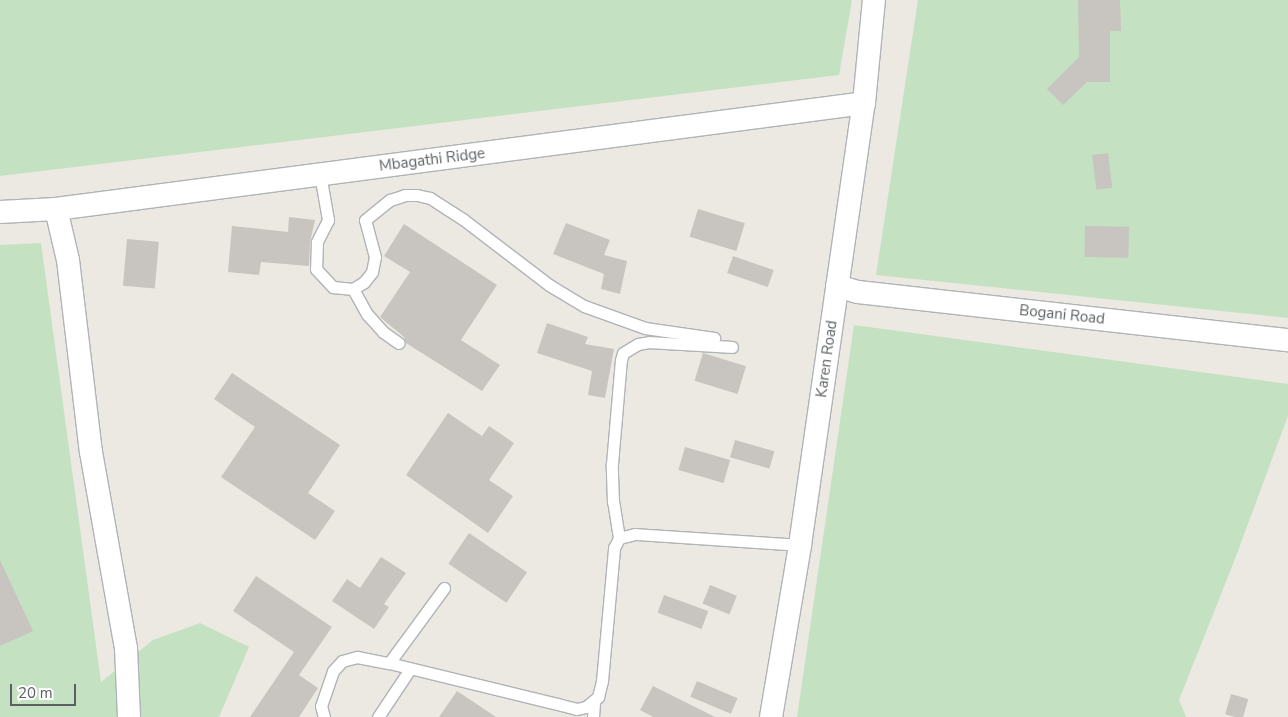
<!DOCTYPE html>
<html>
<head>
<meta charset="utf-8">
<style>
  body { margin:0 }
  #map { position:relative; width:1288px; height:717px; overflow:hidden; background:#ece9e3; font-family:"Nunito Sans",sans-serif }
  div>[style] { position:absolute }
  .green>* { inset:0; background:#c4e2c1 }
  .building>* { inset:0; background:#c8c4bf; transform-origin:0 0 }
  .roads { filter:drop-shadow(1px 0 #b0b3b7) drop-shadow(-1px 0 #b0b3b7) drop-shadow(0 1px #b0b3b7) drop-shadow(0 -1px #b0b3b7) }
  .lane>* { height:11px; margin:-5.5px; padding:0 5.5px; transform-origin:5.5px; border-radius:5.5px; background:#fff }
  .street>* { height:22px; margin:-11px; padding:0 11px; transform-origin:11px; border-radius:11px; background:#fff }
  span { translate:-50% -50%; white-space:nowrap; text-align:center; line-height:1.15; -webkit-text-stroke:5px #fff; paint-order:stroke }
  .street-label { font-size:15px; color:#5b5f62 }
  .scale { position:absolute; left:10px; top:684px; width:66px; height:22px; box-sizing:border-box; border:2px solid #5b5f62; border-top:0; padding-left:6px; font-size:15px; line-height:18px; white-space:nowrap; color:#5b5f62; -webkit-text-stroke:4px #fff; paint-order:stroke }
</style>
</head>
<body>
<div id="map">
  <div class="green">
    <div style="clip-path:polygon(0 0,852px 0,839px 75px,0 176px)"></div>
    <div style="clip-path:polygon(918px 0,1288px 0,1288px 318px,876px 275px)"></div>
    <div style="clip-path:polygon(41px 243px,101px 682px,153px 640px,200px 623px,249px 647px,219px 717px,0 717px,0 245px)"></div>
    <div style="clip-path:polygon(854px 325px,1288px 384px,1288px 416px,1235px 559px,1179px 700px,1186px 717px,797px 717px)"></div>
  </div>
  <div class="building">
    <div style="clip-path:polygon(1078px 0,1120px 0,1121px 31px,1110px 31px,1110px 82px,1087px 82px,1063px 105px,1047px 89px,1079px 57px)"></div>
    <div style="left:1108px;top:153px;width:35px;height:16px;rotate:83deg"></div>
    <div style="left:698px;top:209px;width:49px;height:29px;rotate:17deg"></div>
    <div style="clip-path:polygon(289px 217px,315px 220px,310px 242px,309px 266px,261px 262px,259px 275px,228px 272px,232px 226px,288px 232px)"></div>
    <div style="clip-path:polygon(566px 223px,610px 240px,604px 255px,627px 261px,620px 294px,601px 289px,604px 274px,553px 254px)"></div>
    <div style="clip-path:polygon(404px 224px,497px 285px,461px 340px,500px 365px,482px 391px,406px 343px,404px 337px,380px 317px,410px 272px,384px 256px)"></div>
    <div style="left:1085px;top:226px;width:44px;height:31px;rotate:1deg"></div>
    <div style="left:127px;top:239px;width:32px;height:47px;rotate:5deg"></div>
    <div style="left:733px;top:256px;width:43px;height:18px;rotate:19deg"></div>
    <div style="clip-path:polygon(547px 323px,588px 337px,585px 344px,614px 349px,605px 398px,588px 395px,592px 371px,537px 353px)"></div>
    <div style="left:703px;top:353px;width:45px;height:29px;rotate:17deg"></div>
    <div style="clip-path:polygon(232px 373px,340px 445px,308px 493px,335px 511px,315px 540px,221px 477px,255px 427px,214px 399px)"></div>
    <div style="clip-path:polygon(448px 413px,482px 436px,489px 426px,514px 443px,489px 480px,513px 496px,488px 533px,406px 475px)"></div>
    <div style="left:735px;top:440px;width:41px;height:18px;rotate:16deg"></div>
    <div style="left:685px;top:447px;width:47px;height:24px;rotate:16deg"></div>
    <div style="left:469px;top:533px;width:70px;height:37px;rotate:34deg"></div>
    <div style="clip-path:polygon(381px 557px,406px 573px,384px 604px,389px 607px,374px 629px,332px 601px,347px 579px,360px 588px)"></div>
    <div style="clip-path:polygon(0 560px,33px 631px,0 646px)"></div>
    <div style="clip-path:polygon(256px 576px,332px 627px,299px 675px,318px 688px,299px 717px,250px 717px,294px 652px,233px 611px)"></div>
    <div style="left:710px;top:585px;width:29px;height:20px;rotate:22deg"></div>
    <div style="left:664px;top:595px;width:47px;height:19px;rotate:20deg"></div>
    <div style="left:697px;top:681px;width:44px;height:17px;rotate:23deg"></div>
    <div style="clip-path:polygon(653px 686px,715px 717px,653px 717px,640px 710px)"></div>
    <div style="clip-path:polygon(457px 691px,496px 717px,439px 717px)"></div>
    <div style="left:1231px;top:694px;width:18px;height:21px;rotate:16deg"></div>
  </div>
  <div class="roads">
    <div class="lane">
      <div style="left:320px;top:174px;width:47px;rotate:80.1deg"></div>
      <div style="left:328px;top:220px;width:25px;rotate:117deg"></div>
      <div style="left:317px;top:242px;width:27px;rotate:92deg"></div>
      <div style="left:316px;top:269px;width:25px;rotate:47deg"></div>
      <div style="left:333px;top:287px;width:20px;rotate:6deg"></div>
      <div style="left:353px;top:289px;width:13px;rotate:-32deg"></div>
      <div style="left:364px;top:282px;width:13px;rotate:-51deg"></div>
      <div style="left:372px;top:272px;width:15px;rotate:-79deg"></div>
      <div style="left:375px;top:257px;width:38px;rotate:-105deg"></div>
      <div style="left:365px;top:220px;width:32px;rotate:-39deg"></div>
      <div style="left:390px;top:200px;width:16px;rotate:-18deg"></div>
      <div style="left:405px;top:195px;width:12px"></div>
      <div style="left:417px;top:195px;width:13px;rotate:13deg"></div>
      <div style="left:430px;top:198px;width:40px;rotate:32.9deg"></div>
      <div style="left:464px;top:220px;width:107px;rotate:37.4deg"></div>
      <div style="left:549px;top:285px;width:41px;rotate:31deg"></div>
      <div style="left:584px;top:306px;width:65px;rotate:19.8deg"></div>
      <div style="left:645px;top:328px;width:70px;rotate:8.2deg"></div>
      <div style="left:353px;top:289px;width:29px;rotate:61deg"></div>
      <div style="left:367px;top:314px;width:24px;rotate:48deg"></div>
      <div style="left:383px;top:332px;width:19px;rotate:35deg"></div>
      <div style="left:619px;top:538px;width:36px;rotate:-99deg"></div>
      <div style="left:613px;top:502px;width:38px;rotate:-92deg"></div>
      <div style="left:612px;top:464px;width:104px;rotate:-85.1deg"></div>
      <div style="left:621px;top:360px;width:7px;rotate:-74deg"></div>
      <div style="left:623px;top:353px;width:17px;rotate:-31deg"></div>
      <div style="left:638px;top:344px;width:11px;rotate:-10deg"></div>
      <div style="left:649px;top:342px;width:83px;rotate:3.4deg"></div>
      <div style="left:389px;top:663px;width:177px;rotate:13.7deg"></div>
      <div style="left:561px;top:705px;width:16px;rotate:14deg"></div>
      <div style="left:577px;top:709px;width:9px;rotate:-13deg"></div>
      <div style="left:586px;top:707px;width:16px;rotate:-40deg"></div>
      <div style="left:598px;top:697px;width:16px;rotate:-76deg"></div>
      <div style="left:602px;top:681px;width:134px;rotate:-84.8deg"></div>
      <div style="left:614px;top:548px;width:11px;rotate:-63deg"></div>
      <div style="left:619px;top:538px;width:16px;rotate:-14deg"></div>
      <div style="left:635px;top:534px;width:165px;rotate:3.8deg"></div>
      <div style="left:324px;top:717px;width:11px;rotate:-105deg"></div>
      <div style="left:321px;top:706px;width:37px;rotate:-71deg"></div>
      <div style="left:333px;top:671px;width:13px;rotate:-48deg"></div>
      <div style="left:342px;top:661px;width:16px;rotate:-15deg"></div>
      <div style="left:357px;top:657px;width:33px;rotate:11deg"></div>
      <div style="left:389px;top:663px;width:93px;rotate:-53.7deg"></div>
      <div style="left:378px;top:717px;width:58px;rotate:-56.3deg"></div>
      <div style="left:593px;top:717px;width:15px;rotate:-86deg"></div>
    </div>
    <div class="street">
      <div style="left:56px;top:209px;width:52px;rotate:76.8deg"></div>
      <div style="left:68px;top:260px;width:193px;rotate:83.2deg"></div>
      <div style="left:91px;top:452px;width:199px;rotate:79.9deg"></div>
      <div style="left:126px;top:648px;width:69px;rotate:87.5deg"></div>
      <div style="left:0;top:212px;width:56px;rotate:-3.1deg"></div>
      <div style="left:56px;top:209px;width:815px;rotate:-7.47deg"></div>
      <div style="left:837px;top:286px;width:22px;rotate:16deg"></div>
      <div style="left:858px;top:292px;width:433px;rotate:6.4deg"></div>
      <div style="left:771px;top:717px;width:174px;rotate:-80.4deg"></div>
      <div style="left:800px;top:545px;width:447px;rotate:-81.8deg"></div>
      <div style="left:864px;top:103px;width:103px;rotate:-84.5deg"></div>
    </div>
  </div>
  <div class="street-label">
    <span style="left:432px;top:160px;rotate:-7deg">Mbagathi Ridge</span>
    <span style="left:1062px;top:315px;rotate:6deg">Bogani Road</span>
    <span style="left:827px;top:359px;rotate:-82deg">Karen Road</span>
  </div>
  <div class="scale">20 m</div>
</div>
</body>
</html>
